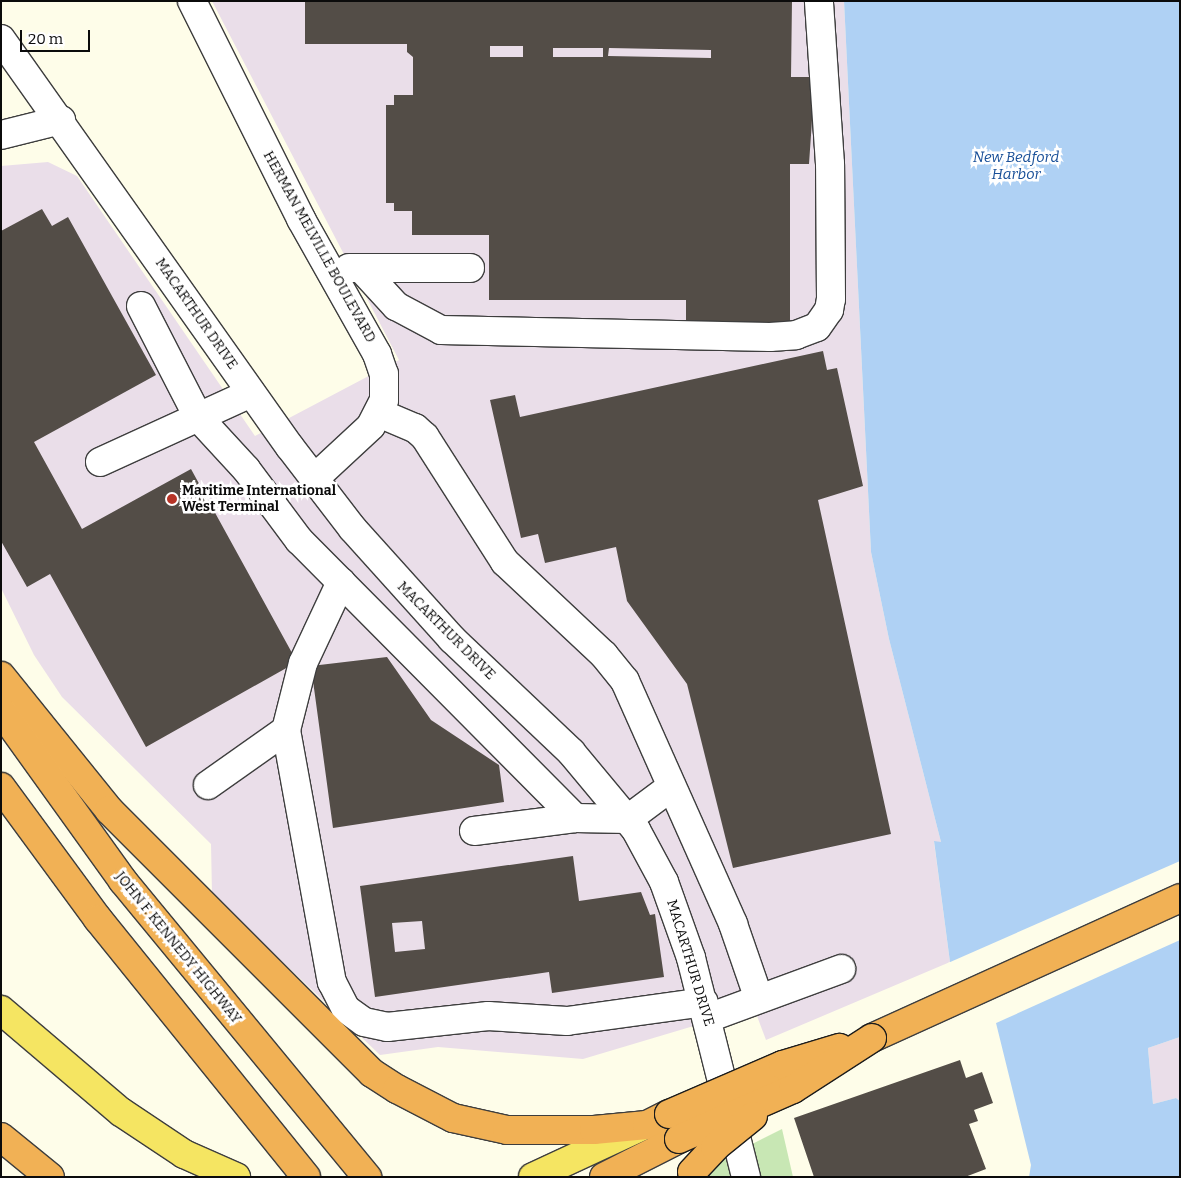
<!DOCTYPE html>
<html>
<head>
<meta charset="utf-8">
<style>
  body { margin:0 }
  #map { position:relative; width:1181px; height:1178px; overflow:hidden; background:#fefde9; font-family:Bitter,serif }
  div>[style] { position:absolute }
  .industrial>* { inset:0; background:#eadee9 }
  .green>* { inset:0; background:#c8e7b4 }
  .water>* { inset:0; background:#afd1f4 }
  .pier>* { inset:0; background:#fefde9 }
  .building>* { inset:0; background:#534d47 }
  .roads { filter:drop-shadow(1px 0 #3e3e3e) drop-shadow(-1px 0 #3e3e3e) drop-shadow(0 1px #3e3e3e) drop-shadow(0 -1px #3e3e3e) }
  .minor>* { height:28px; margin:-14px; padding:0 14px; transform-origin:14px; border-radius:14px; background:#fff }
  .major>* { height:28px; margin:-14px; padding:0 14px; transform-origin:14px; border-radius:14px; background:#f5e562 }
  .highway>* { height:28px; margin:-14px; padding:0 14px; transform-origin:14px; border-radius:14px; background:#f1b155 }
  .bridges { filter:drop-shadow(1px 0 #1c1c1c) drop-shadow(-1px 0 #1c1c1c) drop-shadow(0 1px #1c1c1c) drop-shadow(0 -1px #1c1c1c) }
  .highway-bridge>* { height:28px; margin:-14px; padding:0 14px; transform-origin:14px; border-radius:14px; background:#f1b155 }
  .dots>* { width:14px; height:14px; translate:-50% -50%; box-sizing:border-box; border:2px solid #fff; border-radius:50% }
  span { translate:-50% -50%; white-space:nowrap; text-align:center; line-height:1.15; -webkit-text-stroke:5px #fff; paint-order:stroke }
  .street-label { font-size:14px; color:#0b0b0b }
  .poi-label { font-size:14px; color:#0b0b0b; font-weight:700 }
  .left { translate:0 -50%; text-align:left }
  .water-label { font-size:15px; color:#184f98; font-style:italic }
  .frame { position:absolute; inset:0; border:2px solid #0b0b0b; pointer-events:none }
  .scale { position:absolute; left:20px; top:30px; width:70px; height:22px; box-sizing:border-box; border:2px solid #0b0b0b; border-top:0; padding-left:6px; font-size:15px; line-height:18px; white-space:nowrap; color:#0b0b0b; -webkit-text-stroke:4px #fff; paint-order:stroke }
</style>
</head>
<body>
<div id="map">
  <div class="industrial">
    <div style="clip-path:polygon(212px 1px,844px 1px,871px 552px,889px 639px,941px 842px,934px 842px,950px 962px,766px 1040px,754px 1008px,583px 1059px,438px 1047px,380px 1055px,212px 894px,211px 844px,62px 697px,34px 655px,1px 588px,1px 166px,48px 162px,77px 176px,255px 436px,399px 360px)"></div>
    <div style="clip-path:polygon(1180px 1037px,1180px 1101px,1176px 1098px,1153px 1104px,1148px 1048px)"></div>
  </div>
  <div class="green">
    <div style="clip-path:polygon(782px 1129px,793px 1177px,687px 1177px)"></div>
  </div>
  <div class="water">
    <div style="clip-path:polygon(844px 1px,1180px 1px,1180px 1037px,1148px 1048px,1153px 1104px,1176px 1098px,1180px 1101px,1180px 1177px,1029px 1177px,1031px 1165px,996px 1023px,950px 962px,934px 841px,941px 842px,889px 639px,871px 552px)"></div>
  </div>
  <div class="pier">
    <div style="clip-path:polygon(1180px 861px,1180px 940px,994px 1024px,948px 963px)"></div>
  </div>
  <div class="building">
    <div style="clip-path:polygon(evenodd,305px 1px,792px 1px,791px 77px,815px 77px,809px 164px,790px 164px,790px 329px,686px 328px,686px 300px,489px 300px,489px 235px,412px 235px,412px 211px,394px 211px,394px 203px,386px 203px,386px 105px,394px 105px,394px 95px,413px 95px,413px 57px,407px 52px,407px 44px,305px 44px,305px 1px,490px 46px,523px 46px,523px 57px,490px 57px,490px 46px,305px 1px,553px 48px,603px 48px,603px 57px,553px 57px,553px 48px,305px 1px,609px 48px,711px 50px,711px 58px,608px 56px,609px 48px)"></div>
    <div style="clip-path:polygon(42px 209px,52px 226px,68px 217px,156px 375px,34px 442px,82px 529px,191px 469px,297px 662px,146px 747px,50px 574px,27px 587px,1px 541px,1px 231px)"></div>
    <div style="clip-path:polygon(823px 351px,827px 370px,837px 368px,863px 486px,818px 500px,891px 834px,733px 868px,687px 684px,627px 601px,616px 547px,545px 563px,538px 534px,521px 538px,490px 400px,515px 395px,520px 417px)"></div>
    <div style="clip-path:polygon(387px 657px,431px 720px,499px 765px,504px 802px,333px 828px,311px 666px)"></div>
    <div style="clip-path:polygon(evenodd,573px 856px,579px 901px,641px 892px,650px 915px,655px 914px,664px 977px,552px 993px,549px 972px,375px 997px,360px 886px,573px 856px,422px 921px,425px 949px,395px 952px,392px 923px,422px 921px)"></div>
    <div style="clip-path:polygon(960px 1060px,966px 1078px,982px 1072px,993px 1103px,974px 1110px,978px 1121px,969px 1124px,986px 1169px,965px 1177px,814px 1177px,794px 1118px)"></div>
  </div>
  <div class="roads">
    <div class="minor">
      <div style="left:192px;top:1px;width:244px;rotate:63.4deg"></div>
      <div style="left:301px;top:219px;width:155px;rotate:60.6deg"></div>
      <div style="left:377px;top:354px;width:21px;rotate:71deg"></div>
      <div style="left:384px;top:374px;width:26px;rotate:90deg"></div>
      <div style="left:384px;top:400px;width:29px;rotate:117deg"></div>
      <div style="left:371px;top:426px;width:78px;rotate:137.1deg"></div>
      <div style="left:1px;top:39px;width:500px;rotate:54.7deg"></div>
      <div style="left:290px;top:447px;width:103px;rotate:52.5deg"></div>
      <div style="left:353px;top:529px;width:148px;rotate:48deg"></div>
      <div style="left:452px;top:639px;width:164px;rotate:43.5deg"></div>
      <div style="left:571px;top:752px;width:102px;rotate:50.2deg"></div>
      <div style="left:636px;top:830px;width:59px;rotate:61.7deg"></div>
      <div style="left:664px;top:882px;width:81px;rotate:70.4deg"></div>
      <div style="left:691px;top:958px;width:226px;rotate:75.9deg"></div>
      <div style="left:1px;top:135px;width:62px;rotate:-14deg"></div>
      <div style="left:349px;top:268px;width:121px"></div>
      <div style="left:361px;top:268px;width:52px;rotate:47.4deg"></div>
      <div style="left:396px;top:306px;width:51px;rotate:28.1deg"></div>
      <div style="left:441px;top:330px;width:329px;rotate:1.2deg"></div>
      <div style="left:770px;top:337px;width:26px;rotate:-4deg"></div>
      <div style="left:796px;top:335px;width:22px;rotate:-21deg"></div>
      <div style="left:817px;top:327px;width:21px;rotate:-55deg"></div>
      <div style="left:829px;top:310px;width:11px;rotate:-80deg"></div>
      <div style="left:831px;top:299px;width:135px;rotate:-90.4deg"></div>
      <div style="left:830px;top:164px;width:163px;rotate:-93.9deg"></div>
      <div style="left:141px;top:306px;width:125px;rotate:62.8deg"></div>
      <div style="left:198px;top:417px;width:71px;rotate:47.3deg"></div>
      <div style="left:246px;top:469px;width:89px;rotate:53.3deg"></div>
      <div style="left:299px;top:540px;width:392px;rotate:45.2deg"></div>
      <div style="left:575px;top:818px;width:53px;rotate:1.1deg"></div>
      <div style="left:628px;top:819px;width:54px;rotate:-36.7deg"></div>
      <div style="left:379px;top:413px;width:39px;rotate:23deg"></div>
      <div style="left:415px;top:428px;width:13px;rotate:42deg"></div>
      <div style="left:425px;top:437px;width:148px;rotate:57.4deg"></div>
      <div style="left:505px;top:562px;width:136px;rotate:43.2deg"></div>
      <div style="left:604px;top:655px;width:33px;rotate:51deg"></div>
      <div style="left:625px;top:681px;width:266px;rotate:66deg"></div>
      <div style="left:733px;top:924px;width:79px;rotate:70.9deg"></div>
      <div style="left:100px;top:462px;width:166px;rotate:-24.6deg"></div>
      <div style="left:341px;top:582px;width:89px;rotate:115.1deg"></div>
      <div style="left:303px;top:663px;width:69px;rotate:104.2deg"></div>
      <div style="left:286px;top:730px;width:256px;rotate:79.7deg"></div>
      <div style="left:332px;top:982px;width:30px;rotate:63deg"></div>
      <div style="left:346px;top:1009px;width:22px;rotate:36deg"></div>
      <div style="left:364px;top:1022px;width:24px;rotate:12deg"></div>
      <div style="left:387px;top:1027px;width:102px;rotate:-6.2deg"></div>
      <div style="left:488px;top:1016px;width:79px;rotate:3.6deg"></div>
      <div style="left:567px;top:1021px;width:138px;rotate:-7.9deg"></div>
      <div style="left:208px;top:785px;width:95px;rotate:-35.2deg"></div>
      <div style="left:474px;top:831px;width:102px;rotate:-7.3deg"></div>
      <div style="left:708px;top:1018px;width:142px;rotate:-20.2deg"></div>
    </div>
    <div class="major">
      <div style="left:1px;top:1010px;width:157px;rotate:40.4deg"></div>
      <div style="left:121px;top:1112px;width:76px;rotate:33.7deg"></div>
      <div style="left:184px;top:1154px;width:57px;rotate:23.9deg"></div>
      <div style="left:533px;top:1177px;width:121px;rotate:-24.9deg"></div>
    </div>
    <div class="highway">
      <div style="left:1px;top:676px;width:172px;rotate:51.1deg"></div>
      <div style="left:109px;top:810px;width:372px;rotate:45deg"></div>
      <div style="left:372px;top:1073px;width:30px;rotate:33deg"></div>
      <div style="left:397px;top:1089px;width:63px;rotate:27.4deg"></div>
      <div style="left:453px;top:1118px;width:55px;rotate:12.5deg"></div>
      <div style="left:507px;top:1130px;width:87px"></div>
      <div style="left:594px;top:1130px;width:53px;rotate:-5.4deg"></div>
      <div style="left:647px;top:1125px;width:25px;rotate:-27deg"></div>
      <div style="left:1px;top:711px;width:209px;rotate:54.3deg"></div>
      <div style="left:123px;top:881px;width:384px;rotate:50.5deg"></div>
      <div style="left:1px;top:787px;width:164px;rotate:53.7deg"></div>
      <div style="left:98px;top:919px;width:331px;rotate:51.1deg"></div>
      <div style="left:872px;top:1038px;width:338px;rotate:-24.4deg"></div>
      <div style="left:1px;top:1137px;width:63px;rotate:39.2deg"></div>
      <div style="left:604px;top:1177px;width:84px;rotate:-26.9deg"></div>
    </div>
  </div>
  <div class="bridges">
    <div class="highway-bridge">
      <div style="left:669px;top:1114px;width:124px;rotate:-23.3deg"></div>
      <div style="left:783px;top:1065px;width:59px;rotate:-16.9deg"></div>
      <div style="left:679px;top:1139px;width:124px;rotate:-23.7deg"></div>
      <div style="left:793px;top:1089px;width:94px;rotate:-32.8deg"></div>
      <div style="left:692px;top:1172px;width:34px;rotate:-47deg"></div>
      <div style="left:715px;top:1147px;width:49px;rotate:-39.2deg"></div>
    </div>
  </div>
  <div class="dots">
    <div style="left:172px;top:499px;background:#b63427"></div>
  </div>
  <div class="street-label">
    <span style="left:319px;top:247px;rotate:61deg">HERMAN MELVILLE BOULEVARD</span>
    <span style="left:196px;top:314px;rotate:55deg">MACARTHUR DRIVE</span>
    <span style="left:446px;top:631px;rotate:45deg">MACARTHUR DRIVE</span>
    <span style="left:178px;top:948px;rotate:51deg">JOHN F. KENNEDY HIGHWAY</span>
    <span style="left:690px;top:963px;rotate:73deg">MACARTHUR DRIVE</span>
  </div>
  <div class="poi-label">
    <span class="left" style="left:182px;top:499px">Maritime International<br>West Terminal</span>
  </div>
  <div class="water-label">
    <span style="left:1016px;top:166px">New Bedford<br>Harbor</span>
  </div>
  <div class="frame"></div>
  <div class="scale">20 m</div>
</div>
</body>
</html>
